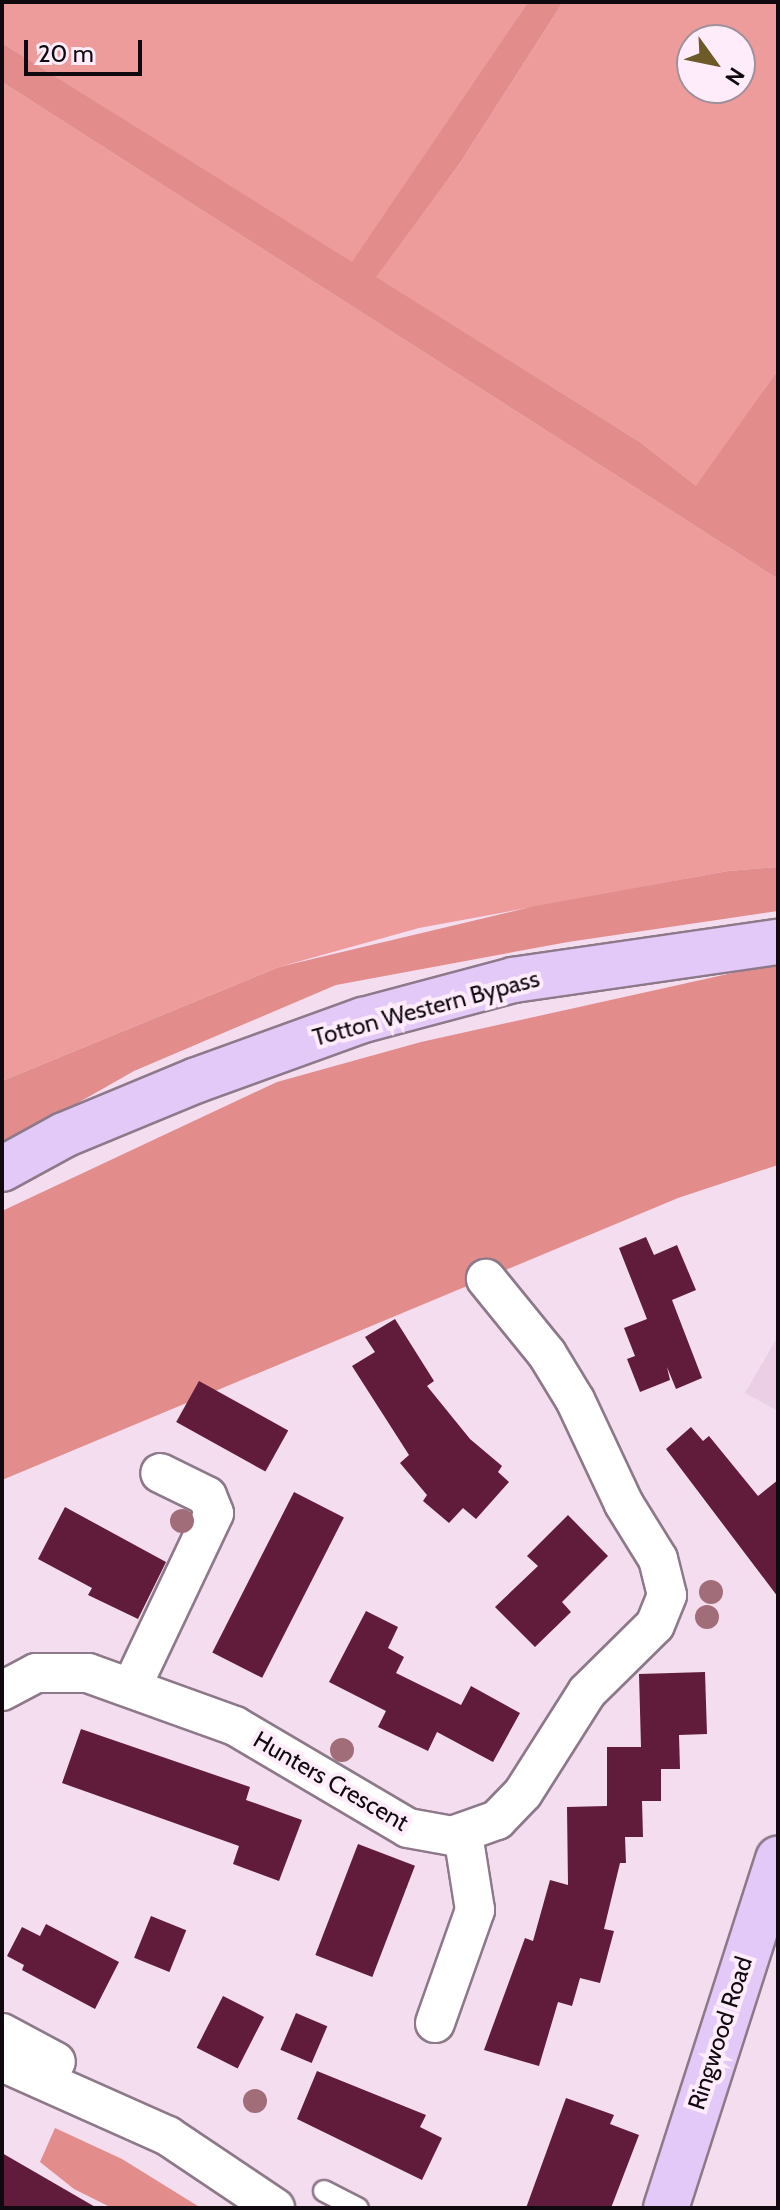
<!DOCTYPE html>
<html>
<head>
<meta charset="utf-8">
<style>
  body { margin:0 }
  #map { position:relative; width:780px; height:2210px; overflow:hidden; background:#f3ddee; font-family:Cabin,sans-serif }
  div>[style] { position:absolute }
  .built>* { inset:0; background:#ebcfe5 }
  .green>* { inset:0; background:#ee9c9b }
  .forest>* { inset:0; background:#e28c8c }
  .building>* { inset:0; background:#611b3b; transform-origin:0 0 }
  .roads { filter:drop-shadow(2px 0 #8d7989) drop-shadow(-2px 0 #8d7989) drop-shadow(0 2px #8d7989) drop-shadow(0 -2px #8d7989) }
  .lane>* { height:20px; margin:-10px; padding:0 10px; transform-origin:10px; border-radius:10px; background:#fff }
  .street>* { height:38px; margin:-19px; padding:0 19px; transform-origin:19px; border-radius:19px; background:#fff }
  .primary>* { height:44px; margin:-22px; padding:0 22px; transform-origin:22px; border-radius:22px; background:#e3c9f7 }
  .trees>* { width:24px; height:24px; margin:-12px; border-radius:50%; background:#a16d79 }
  span { translate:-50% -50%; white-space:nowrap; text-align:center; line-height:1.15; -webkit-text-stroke:8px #feecfa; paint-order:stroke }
  .street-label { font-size:24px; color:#10090f }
  .frame { position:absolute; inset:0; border:4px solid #10090f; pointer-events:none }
  .north { position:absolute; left:676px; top:24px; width:80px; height:80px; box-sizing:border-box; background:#feecfa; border:2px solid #9f919c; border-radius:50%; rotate:123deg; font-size:22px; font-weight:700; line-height:32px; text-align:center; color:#10090f }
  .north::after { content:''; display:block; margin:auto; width:28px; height:36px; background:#6c5a28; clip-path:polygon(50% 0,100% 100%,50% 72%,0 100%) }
  .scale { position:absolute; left:24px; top:40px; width:118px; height:36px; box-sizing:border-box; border:4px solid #10090f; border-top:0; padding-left:10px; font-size:24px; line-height:28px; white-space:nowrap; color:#10090f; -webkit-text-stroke:6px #feecfa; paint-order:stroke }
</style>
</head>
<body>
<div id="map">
  <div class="built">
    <div style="clip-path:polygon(778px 1336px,778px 1411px,745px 1393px)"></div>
  </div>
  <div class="green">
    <div style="clip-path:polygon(2px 2px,528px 2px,352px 263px,2px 43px)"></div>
    <div style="clip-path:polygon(evenodd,563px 2px,778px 2px,778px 370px,697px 487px,640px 442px,375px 277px,460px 163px,563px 2px,692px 40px,740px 40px,740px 88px,692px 88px,692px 40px)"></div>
    <div style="clip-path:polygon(2px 82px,778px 579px,778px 867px,728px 871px,419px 928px,279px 967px,2px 1081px)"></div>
  </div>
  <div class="forest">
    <div style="clip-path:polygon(528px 2px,563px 2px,460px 163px,376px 277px,640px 442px,696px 486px,778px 370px,778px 579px,2px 82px,2px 43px,352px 262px)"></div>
    <div style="clip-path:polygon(778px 867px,778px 911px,568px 942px,336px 985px,134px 1071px,2px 1146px,2px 1081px,279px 967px,535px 906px,728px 871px)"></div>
    <div style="clip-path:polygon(778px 963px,778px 1165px,678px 1198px,2px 1480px,2px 1211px,277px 1082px,421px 1042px)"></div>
    <div style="clip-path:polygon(55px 2128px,122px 2159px,201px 2208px,112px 2208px,74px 2189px,40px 2162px)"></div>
  </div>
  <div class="building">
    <div style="clip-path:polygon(646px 1237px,654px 1255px,677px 1245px,696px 1290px,672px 1300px,702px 1378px,676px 1389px,667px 1367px,670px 1380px,640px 1392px,627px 1359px,635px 1356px,624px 1328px,647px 1319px,619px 1248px)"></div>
    <div style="clip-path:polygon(395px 1319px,434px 1381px,427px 1386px,470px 1439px,502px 1466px,498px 1472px,509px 1482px,476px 1519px,463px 1508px,449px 1523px,423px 1501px,427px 1495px,400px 1463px,409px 1455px,352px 1366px,375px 1352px,365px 1337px)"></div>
    <div style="left:199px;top:1381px;width:102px;height:47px;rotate:29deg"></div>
    <div style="clip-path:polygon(691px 1427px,703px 1441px,709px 1436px,758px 1496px,778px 1480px,778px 1597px,666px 1449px)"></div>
    <div style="left:294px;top:1492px;width:56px;height:180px;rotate:27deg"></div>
    <div style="clip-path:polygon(65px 1507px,166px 1562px,138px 1619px,88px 1595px,92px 1588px,38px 1559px)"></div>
    <div style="clip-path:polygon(568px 1515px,608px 1556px,562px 1602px,571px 1612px,535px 1647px,495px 1607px,538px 1566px,527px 1556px)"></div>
    <div style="clip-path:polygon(366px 1611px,398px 1627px,388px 1648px,404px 1657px,396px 1673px,461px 1705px,471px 1686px,520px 1713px,493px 1762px,437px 1732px,428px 1751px,378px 1727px,386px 1711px,329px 1682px)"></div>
    <div style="clip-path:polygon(705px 1672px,707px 1734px,679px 1735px,680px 1769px,661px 1769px,661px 1801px,642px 1801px,643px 1837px,625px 1837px,626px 1863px,620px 1863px,604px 1929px,614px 1931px,600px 1983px,580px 1978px,572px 2006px,558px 2002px,539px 2066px,484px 2050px,525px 1938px,533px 1941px,550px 1880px,568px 1885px,567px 1807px,607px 1806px,607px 1747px,641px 1747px,639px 1674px)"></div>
    <div style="clip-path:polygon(81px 1729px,250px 1787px,246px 1800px,302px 1820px,279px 1881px,233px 1864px,239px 1846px,62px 1783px)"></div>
    <div style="left:358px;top:1844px;width:61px;height:119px;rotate:21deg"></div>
    <div style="left:151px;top:1916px;width:38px;height:45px;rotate:22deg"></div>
    <div style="clip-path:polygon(46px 1924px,119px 1962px,95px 2009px,22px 1970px,24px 1965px,7px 1956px,22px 1927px,40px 1936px)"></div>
    <div style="left:223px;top:1996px;width:46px;height:58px;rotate:27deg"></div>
    <div style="left:296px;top:2013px;width:34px;height:40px;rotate:23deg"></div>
    <div style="clip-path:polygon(317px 2071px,426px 2115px,420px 2127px,442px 2138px,422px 2180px,297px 2119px)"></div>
    <div style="clip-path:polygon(566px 2098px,614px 2115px,610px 2124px,639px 2135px,611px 2208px,526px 2208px)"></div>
    <div style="clip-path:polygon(2px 2153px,97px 2208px,2px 2208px)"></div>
  </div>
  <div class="roads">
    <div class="lane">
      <div style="left:324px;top:2191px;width:38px;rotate:27deg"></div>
    </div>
    <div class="street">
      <div style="left:132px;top:1686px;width:191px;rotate:-64.6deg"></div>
      <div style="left:214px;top:1513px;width:18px;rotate:-112deg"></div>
      <div style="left:207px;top:1496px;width:52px;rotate:-153.9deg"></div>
      <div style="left:2px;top:1691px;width:38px;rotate:-28deg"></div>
      <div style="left:36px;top:1673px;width:52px"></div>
      <div style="left:88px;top:1673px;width:156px;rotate:19.8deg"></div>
      <div style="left:235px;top:1726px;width:201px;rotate:30.5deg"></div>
      <div style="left:408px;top:1828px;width:45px;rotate:10.3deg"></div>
      <div style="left:452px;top:1836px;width:48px;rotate:-19.6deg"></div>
      <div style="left:497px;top:1820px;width:37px;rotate:-46deg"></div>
      <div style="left:523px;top:1793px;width:120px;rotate:-57.6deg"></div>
      <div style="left:587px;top:1692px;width:95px;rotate:-44.6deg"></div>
      <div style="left:655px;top:1625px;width:32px;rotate:-68deg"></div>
      <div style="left:667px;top:1595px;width:37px;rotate:-104deg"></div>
      <div style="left:658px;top:1559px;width:65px;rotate:-121.7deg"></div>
      <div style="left:624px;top:1504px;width:115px;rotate:-115.2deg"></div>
      <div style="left:575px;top:1400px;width:54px;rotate:-121.3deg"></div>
      <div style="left:547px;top:1354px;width:97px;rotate:-129.1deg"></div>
      <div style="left:435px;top:2023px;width:120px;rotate:-70.5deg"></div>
      <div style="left:475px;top:1910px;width:77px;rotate:-99deg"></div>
      <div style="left:2px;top:2033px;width:61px;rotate:28.2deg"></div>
      <div style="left:2px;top:2062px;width:182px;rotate:24deg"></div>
      <div style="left:168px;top:2136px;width:129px;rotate:33.9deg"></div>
    </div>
    <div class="primary">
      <div style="left:2px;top:1169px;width:71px;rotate:-28.7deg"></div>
      <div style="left:64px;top:1135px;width:144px;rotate:-22.5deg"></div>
      <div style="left:197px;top:1080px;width:177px;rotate:-19.9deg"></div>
      <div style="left:363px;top:1020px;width:155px;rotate:-14.9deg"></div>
      <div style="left:513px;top:980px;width:268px;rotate:-8.2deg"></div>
      <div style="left:666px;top:2208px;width:367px;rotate:-72.2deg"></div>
    </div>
  </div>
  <div class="trees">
    <div style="left:182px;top:1521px"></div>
    <div style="left:711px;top:1592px"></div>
    <div style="left:707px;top:1617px"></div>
    <div style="left:342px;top:1750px"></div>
    <div style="left:255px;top:2101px"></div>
  </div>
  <div class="street-label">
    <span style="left:426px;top:1008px;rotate:-15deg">Totton Western Bypass</span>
    <span style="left:331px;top:1781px;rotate:30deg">Hunters Crescent</span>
    <span style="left:720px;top:2033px;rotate:-72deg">Ringwood Road</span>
  </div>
  <div class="frame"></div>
  <div class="north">N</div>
  <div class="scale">20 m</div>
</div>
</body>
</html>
